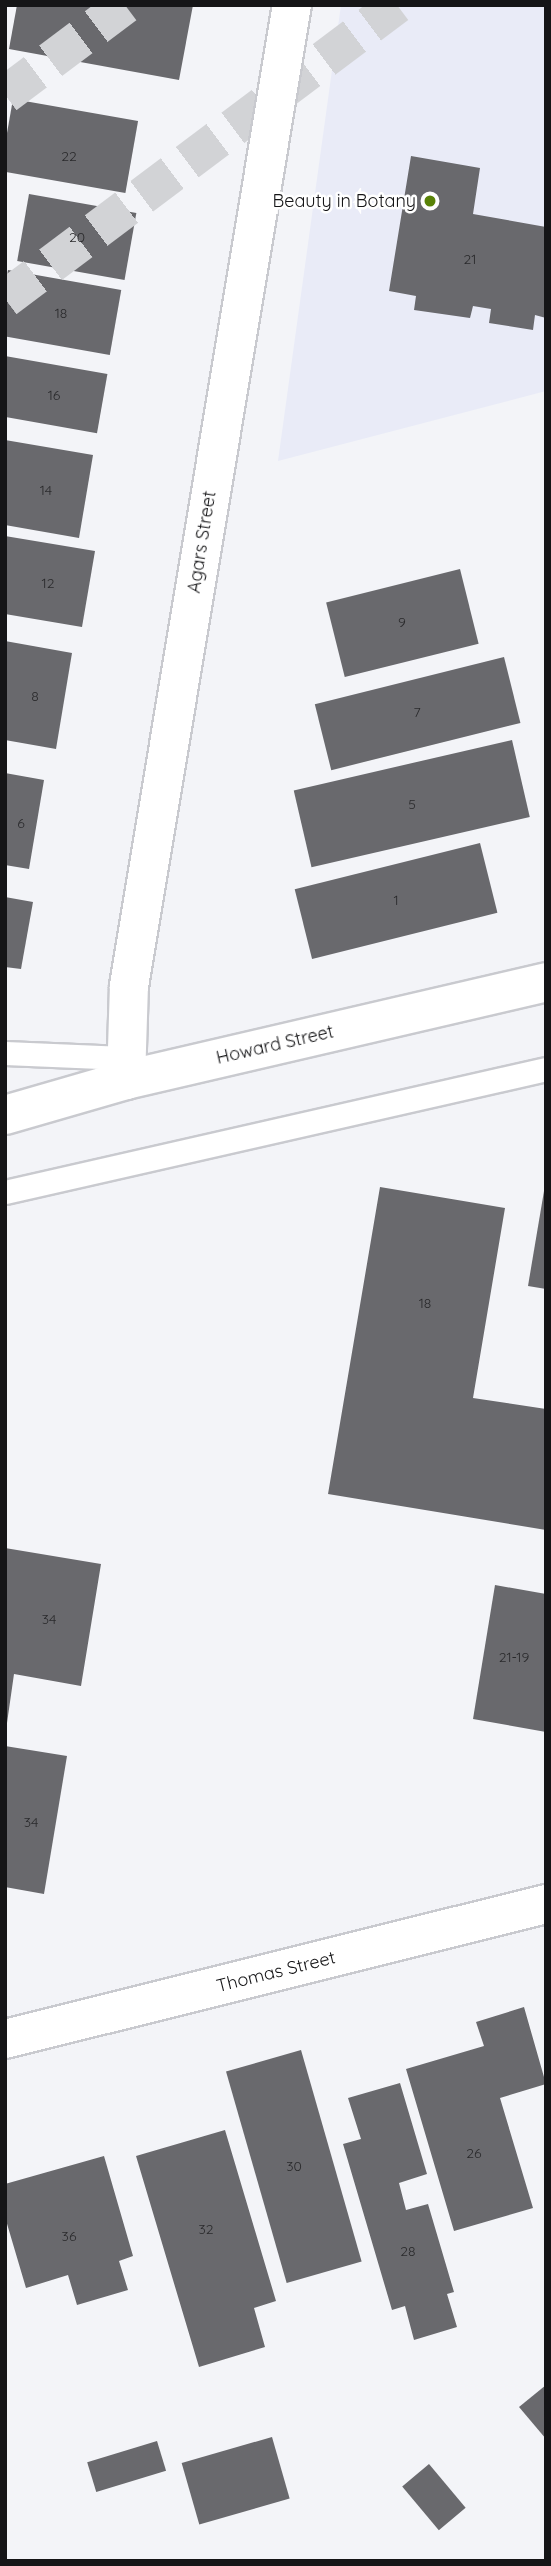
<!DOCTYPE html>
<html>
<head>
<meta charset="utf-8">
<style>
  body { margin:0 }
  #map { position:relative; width:551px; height:2566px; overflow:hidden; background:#f3f4f8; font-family:Quicksand,sans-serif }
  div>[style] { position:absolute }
  .built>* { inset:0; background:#e9ebf7 }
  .building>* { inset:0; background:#69696d; transform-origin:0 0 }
  .highway-tunnel>* { height:38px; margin-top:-19px; transform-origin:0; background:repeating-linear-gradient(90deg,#d2d3d6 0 38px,transparent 0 57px) }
  .roads { filter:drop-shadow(2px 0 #c9cacf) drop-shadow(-2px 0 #c9cacf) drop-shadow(0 2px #c9cacf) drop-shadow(0 -2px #c9cacf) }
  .lane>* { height:23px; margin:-11.5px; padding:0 11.5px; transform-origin:11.5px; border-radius:11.5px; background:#fff }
  .street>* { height:38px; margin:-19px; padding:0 19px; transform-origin:19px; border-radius:19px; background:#fff }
  .dots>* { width:19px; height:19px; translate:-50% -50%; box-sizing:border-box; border:4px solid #fff; border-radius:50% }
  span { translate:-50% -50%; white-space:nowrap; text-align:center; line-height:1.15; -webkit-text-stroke:5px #fff; paint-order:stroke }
  .number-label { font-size:14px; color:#2a2a2c }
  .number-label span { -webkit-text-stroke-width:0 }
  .poi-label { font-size:18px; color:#151517 }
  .right { translate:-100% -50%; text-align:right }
  .street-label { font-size:18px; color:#151517 }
  .frame { position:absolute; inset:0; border:7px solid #151517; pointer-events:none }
</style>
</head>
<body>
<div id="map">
  <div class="built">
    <div style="clip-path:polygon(341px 5px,546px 5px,546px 391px,278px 461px)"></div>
  </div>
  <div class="building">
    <div style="clip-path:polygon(17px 5px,193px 5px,179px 80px,9px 49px)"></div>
    <div style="left:13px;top:99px;width:127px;height:73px;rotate:10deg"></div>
    <div style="clip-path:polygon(411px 156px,480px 168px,473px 214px,546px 227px,546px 318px,535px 315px,533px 330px,489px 323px,491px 309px,473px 306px,470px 318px,414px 310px,416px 296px,389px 291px)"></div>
    <div style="left:29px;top:194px;width:109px;height:68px;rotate:10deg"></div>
    <div style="left:8px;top:270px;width:115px;height:66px;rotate:10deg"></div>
    <div style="left:5px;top:356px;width:104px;height:60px;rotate:10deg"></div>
    <div style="clip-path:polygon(5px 440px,93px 455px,79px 538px,5px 525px)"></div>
    <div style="clip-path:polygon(5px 536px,95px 551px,82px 627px,5px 614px)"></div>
    <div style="left:460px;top:569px;width:77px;height:138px;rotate:76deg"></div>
    <div style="clip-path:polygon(5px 641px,72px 653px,56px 749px,5px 740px)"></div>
    <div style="left:504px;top:657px;width:68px;height:195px;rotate:76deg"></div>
    <div style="left:512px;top:740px;width:79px;height:224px;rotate:77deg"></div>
    <div style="clip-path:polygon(5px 773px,44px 780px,29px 869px,5px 865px)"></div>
    <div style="left:480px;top:843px;width:72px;height:191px;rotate:76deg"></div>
    <div style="clip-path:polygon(5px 897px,33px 902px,21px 969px,5px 967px)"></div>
    <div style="clip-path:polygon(380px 1187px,505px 1208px,473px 1398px,546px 1409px,546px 1530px,328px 1494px)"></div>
    <div style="clip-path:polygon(544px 1191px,546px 1191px,546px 1289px,528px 1286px)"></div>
    <div style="clip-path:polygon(5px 1548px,101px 1564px,81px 1686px,14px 1674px,7px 1723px)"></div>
    <div style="clip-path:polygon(495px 1585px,546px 1594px,546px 1732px,473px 1719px)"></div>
    <div style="clip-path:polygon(5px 1746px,67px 1756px,44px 1894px,5px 1887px)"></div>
    <div style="clip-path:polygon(524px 2007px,546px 2084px,500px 2098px,533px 2208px,454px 2231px,406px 2069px,484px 2046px,476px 2022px)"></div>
    <div style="left:301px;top:2050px;width:220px;height:78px;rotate:74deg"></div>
    <div style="clip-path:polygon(400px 2083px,427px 2174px,399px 2183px,406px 2210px,428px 2204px,454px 2292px,447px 2294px,457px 2327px,414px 2340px,405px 2306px,392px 2310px,343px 2144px,361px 2139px,348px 2098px)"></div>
    <div style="clip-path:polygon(225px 2130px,276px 2301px,254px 2308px,265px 2347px,199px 2367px,136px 2156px)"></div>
    <div style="clip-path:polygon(104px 2156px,133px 2256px,119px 2261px,128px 2290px,77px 2305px,68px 2275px,26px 2288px,5px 2217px,5px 2184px)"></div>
    <div style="clip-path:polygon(546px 2385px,546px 2439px,519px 2407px)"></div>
    <div style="left:272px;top:2437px;width:64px;height:94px;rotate:74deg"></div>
    <div style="left:157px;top:2441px;width:31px;height:73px;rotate:73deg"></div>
    <div style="left:429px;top:2464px;width:57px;height:35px;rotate:50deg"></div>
  </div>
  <div class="highway-tunnel">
    <div style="left:5px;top:95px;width:150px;rotate:-36.9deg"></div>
    <div style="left:5px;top:299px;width:490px;rotate:-36.9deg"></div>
  </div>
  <div class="roads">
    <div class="lane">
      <div style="left:5px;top:1053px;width:119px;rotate:2.4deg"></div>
      <div style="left:5px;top:1192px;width:555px;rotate:-12.81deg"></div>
    </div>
    <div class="street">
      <div style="left:126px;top:1080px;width:94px;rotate:-88.2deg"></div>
      <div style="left:129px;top:986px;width:994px;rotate:-80.57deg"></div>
      <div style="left:5px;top:1115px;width:126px;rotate:-16.1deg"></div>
      <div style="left:126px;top:1080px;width:431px;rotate:-13.1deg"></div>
      <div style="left:5px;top:2039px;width:558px;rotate:-14.01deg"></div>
    </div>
  </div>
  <div class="dots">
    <div style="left:430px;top:201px;background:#598208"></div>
  </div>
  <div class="number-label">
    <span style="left:69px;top:156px">22</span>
    <span style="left:77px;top:237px">20</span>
    <span style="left:470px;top:259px">21</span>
    <span style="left:61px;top:313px">18</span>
    <span style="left:54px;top:395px">16</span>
    <span style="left:46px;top:490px">14</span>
    <span style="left:48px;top:583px">12</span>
    <span style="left:402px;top:622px">9</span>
    <span style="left:35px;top:696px">8</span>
    <span style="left:417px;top:712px">7</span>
    <span style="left:412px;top:804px">5</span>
    <span style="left:21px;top:823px">6</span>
    <span style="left:396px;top:900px">1</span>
    <span style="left:425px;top:1303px">18</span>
    <span style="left:49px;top:1619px">34</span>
    <span style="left:514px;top:1657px">21-19</span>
    <span style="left:31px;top:1822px">34</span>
    <span style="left:474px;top:2153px">26</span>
    <span style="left:294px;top:2166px">30</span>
    <span style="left:206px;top:2229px">32</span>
    <span style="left:69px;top:2236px">36</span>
    <span style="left:408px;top:2251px">28</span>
  </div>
  <div class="poi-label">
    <span class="right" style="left:416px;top:201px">Beauty in Botany</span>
  </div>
  <div class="street-label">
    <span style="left:202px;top:542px;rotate:-81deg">Agars Street</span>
    <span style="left:275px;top:1045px;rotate:-13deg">Howard Street</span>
    <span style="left:276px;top:1972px;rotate:-14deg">Thomas Street</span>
  </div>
  <div class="frame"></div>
</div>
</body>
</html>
